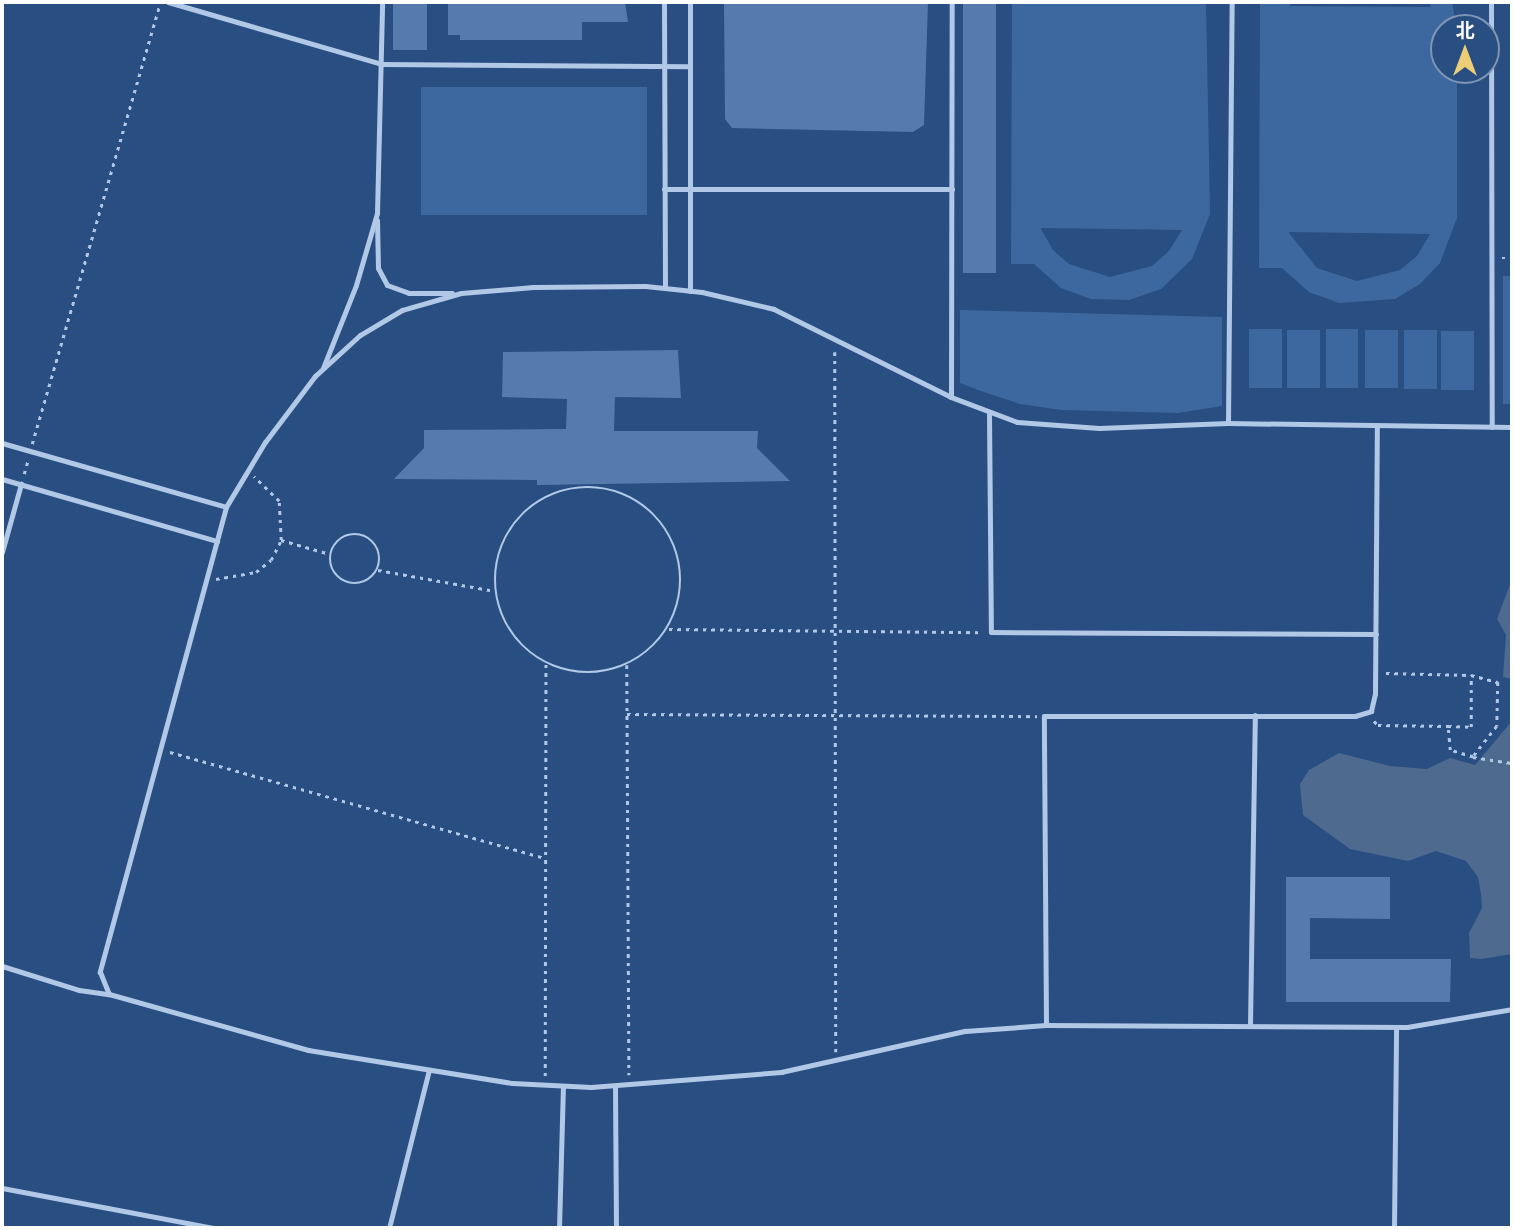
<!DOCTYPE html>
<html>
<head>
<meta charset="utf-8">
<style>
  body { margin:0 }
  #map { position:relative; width:1514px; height:1230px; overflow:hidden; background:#284e82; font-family:Lato,"Noto Sans SC",sans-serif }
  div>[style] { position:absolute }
  .green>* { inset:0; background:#3d689f; transform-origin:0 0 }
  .water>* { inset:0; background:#4e6a8f }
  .building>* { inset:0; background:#557bac; transform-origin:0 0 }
  .path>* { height:2.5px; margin-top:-1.25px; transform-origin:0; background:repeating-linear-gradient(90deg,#b1c8e6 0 3.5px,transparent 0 8.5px) }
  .path>.ring { margin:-1.25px; padding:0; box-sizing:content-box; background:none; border:2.5px solid #b1c8e6; border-radius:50% }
  .service>* { height:5px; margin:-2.5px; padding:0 2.5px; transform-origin:2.5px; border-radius:2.5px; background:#b1c8e6 }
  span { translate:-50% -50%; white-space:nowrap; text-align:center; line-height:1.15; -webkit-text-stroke:7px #284e82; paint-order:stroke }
  .frame { position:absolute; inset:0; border:4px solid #fff; pointer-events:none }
  .north { position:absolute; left:1430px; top:14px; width:70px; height:70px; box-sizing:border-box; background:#284e82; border:2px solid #7e95b4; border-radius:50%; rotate:0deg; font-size:19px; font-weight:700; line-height:28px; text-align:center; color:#fff }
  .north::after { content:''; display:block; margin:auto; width:24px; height:32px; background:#eecd77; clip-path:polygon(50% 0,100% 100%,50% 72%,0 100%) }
</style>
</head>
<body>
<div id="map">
  <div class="green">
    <div style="clip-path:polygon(evenodd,1012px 2px,1206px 2px,1210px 214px,1192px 259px,1161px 289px,1129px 300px,1091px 299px,1061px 288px,1034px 264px,1011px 264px,1012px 2px,1041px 229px,1041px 228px,1182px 230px,1169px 251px,1152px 266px,1110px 277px,1069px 264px,1053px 250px,1041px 229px)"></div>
    <div style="clip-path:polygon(evenodd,1260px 2px,1291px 2px,1290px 6px,1431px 7px,1429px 2px,1452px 2px,1457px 28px,1444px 28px,1444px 70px,1457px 70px,1457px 218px,1440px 263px,1420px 284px,1395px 299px,1339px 303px,1309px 292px,1282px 268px,1259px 268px,1260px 2px,1289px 233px,1289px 232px,1430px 234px,1417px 256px,1400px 270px,1357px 281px,1317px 268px,1289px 233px)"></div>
    <div style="left:421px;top:87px;width:226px;height:128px"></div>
    <div style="left:1503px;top:276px;width:9px;height:128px"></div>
    <div style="clip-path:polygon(960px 310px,1222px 317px,1222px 406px,1178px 413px,1062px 410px,1020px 404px,981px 391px,960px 383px)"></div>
    <div style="left:1249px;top:329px;width:33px;height:59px"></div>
    <div style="left:1326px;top:329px;width:32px;height:59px"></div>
    <div style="left:1287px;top:330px;width:33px;height:58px"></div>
    <div style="left:1365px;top:330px;width:33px;height:58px"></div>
    <div style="left:1404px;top:330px;width:33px;height:59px"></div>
    <div style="left:1441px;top:331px;width:33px;height:59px"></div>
  </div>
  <div class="water">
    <div style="clip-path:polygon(1512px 579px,1512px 679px,1503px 677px,1506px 635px,1497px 619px)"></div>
    <div style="clip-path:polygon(1512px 721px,1512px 954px,1481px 959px,1470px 958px,1469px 933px,1482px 908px,1481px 894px,1478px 877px,1466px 861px,1436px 851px,1408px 861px,1350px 849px,1303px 815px,1300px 784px,1309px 770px,1339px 753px,1390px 766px,1427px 769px,1450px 758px,1475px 765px)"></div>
  </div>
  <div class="building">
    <div style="left:393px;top:2px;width:34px;height:48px"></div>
    <div style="clip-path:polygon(448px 2px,625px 2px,628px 22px,582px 22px,582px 40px,460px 40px,460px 35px,448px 35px)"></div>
    <div style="clip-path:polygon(724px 2px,928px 2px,924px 125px,913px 132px,732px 128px,725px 119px)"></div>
    <div style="left:963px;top:2px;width:33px;height:271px"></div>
    <div style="clip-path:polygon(678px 350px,681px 398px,615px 397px,614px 431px,758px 431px,757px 448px,790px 481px,537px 485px,537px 480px,394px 479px,424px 448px,424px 430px,566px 429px,567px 399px,502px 397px,503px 352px)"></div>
    <div style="clip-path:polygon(1286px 877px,1390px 877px,1390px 919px,1310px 918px,1310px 959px,1451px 959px,1450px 1002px,1286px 1002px)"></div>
  </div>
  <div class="path">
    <div style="left:1502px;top:258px;width:10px"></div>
    <div style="left:835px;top:352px;width:700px;rotate:89.92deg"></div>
    <div style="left:32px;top:444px;width:455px;rotate:-73.8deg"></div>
    <div style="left:24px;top:474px;width:15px;rotate:-74deg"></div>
    <div class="ring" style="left:495px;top:487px;width:183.5px;height:183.5px"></div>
    <div class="ring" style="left:330px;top:534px;width:47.5px;height:47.5px"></div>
    <div style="left:281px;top:540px;width:51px;rotate:15.9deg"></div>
    <div style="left:378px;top:570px;width:119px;rotate:10.2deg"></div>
    <div style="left:216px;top:579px;width:41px;rotate:-9.9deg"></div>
    <div style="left:256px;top:572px;width:19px;rotate:-39deg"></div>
    <div style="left:271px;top:560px;width:22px;rotate:-63deg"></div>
    <div style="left:281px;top:540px;width:39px;rotate:-93deg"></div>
    <div style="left:279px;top:501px;width:35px;rotate:-136deg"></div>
    <div style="left:669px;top:629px;width:312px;rotate:0.6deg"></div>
    <div style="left:627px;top:665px;width:410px;rotate:89.7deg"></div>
    <div style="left:1386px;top:673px;width:84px;rotate:1.4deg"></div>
    <div style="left:627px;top:714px;width:410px;rotate:0.3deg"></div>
    <div style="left:1374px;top:721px;width:6px;rotate:45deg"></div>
    <div style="left:1378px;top:725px;width:70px;rotate:0.8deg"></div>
    <div style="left:1448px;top:726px;width:23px;rotate:2deg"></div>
    <div style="left:1471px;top:727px;width:52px;rotate:-90deg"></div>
    <div style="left:1471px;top:675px;width:28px;rotate:15deg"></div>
    <div style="left:1498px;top:682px;width:44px;rotate:91.3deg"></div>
    <div style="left:1497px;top:726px;width:39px;rotate:128deg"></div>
    <div style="left:1473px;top:757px;width:24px;rotate:-163deg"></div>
    <div style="left:1450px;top:750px;width:24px;rotate:-95deg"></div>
    <div style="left:170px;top:752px;width:389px;rotate:15.8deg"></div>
    <div style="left:1473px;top:757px;width:39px;rotate:9deg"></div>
    <div style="left:545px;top:1076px;width:413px;rotate:-89.9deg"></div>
  </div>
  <div class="service">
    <div style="left:168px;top:2px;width:223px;rotate:16.2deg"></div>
    <div style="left:382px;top:64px;width:308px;rotate:0.4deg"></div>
    <div style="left:664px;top:2px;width:286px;rotate:89.8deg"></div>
    <div style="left:1491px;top:2px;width:425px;rotate:89.9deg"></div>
    <div style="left:664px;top:189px;width:288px"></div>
    <div style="left:377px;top:220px;width:48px;rotate:88.8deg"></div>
    <div style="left:378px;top:268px;width:19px;rotate:62deg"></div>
    <div style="left:387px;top:285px;width:23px;rotate:20deg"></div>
    <div style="left:409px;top:293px;width:43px"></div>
    <div style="left:690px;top:291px;width:289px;rotate:-90deg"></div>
    <div style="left:323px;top:368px;width:89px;rotate:-68.3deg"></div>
    <div style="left:356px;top:285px;width:75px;rotate:-73.7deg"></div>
    <div style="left:377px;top:213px;width:211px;rotate:-88.6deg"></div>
    <div style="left:951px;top:397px;width:395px;rotate:-89.9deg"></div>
    <div style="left:989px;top:413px;width:219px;rotate:89.5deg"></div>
    <div style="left:991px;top:632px;width:385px;rotate:0.3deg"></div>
    <div style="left:1228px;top:423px;width:421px;rotate:-89.5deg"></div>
    <div style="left:1512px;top:427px;width:284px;rotate:-179.2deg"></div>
    <div style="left:1228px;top:423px;width:129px;rotate:177.8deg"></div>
    <div style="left:1099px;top:428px;width:82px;rotate:-175.8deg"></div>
    <div style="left:1017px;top:422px;width:71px;rotate:-159.3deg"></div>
    <div style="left:951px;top:397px;width:198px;rotate:-153.6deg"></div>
    <div style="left:774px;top:309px;width:74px;rotate:-166.7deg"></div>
    <div style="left:702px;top:292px;width:57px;rotate:-174deg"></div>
    <div style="left:645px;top:286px;width:112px;rotate:179.5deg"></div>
    <div style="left:533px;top:287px;width:72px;rotate:175.2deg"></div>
    <div style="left:461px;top:293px;width:61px;rotate:163.9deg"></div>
    <div style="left:402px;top:310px;width:49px;rotate:149.2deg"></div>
    <div style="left:360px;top:335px;width:61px;rotate:137.7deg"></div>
    <div style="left:315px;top:376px;width:83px;rotate:127.1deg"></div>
    <div style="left:265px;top:442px;width:76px;rotate:121deg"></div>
    <div style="left:226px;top:507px;width:482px;rotate:105.2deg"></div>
    <div style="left:100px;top:972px;width:24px;rotate:68deg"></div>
    <div style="left:109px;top:994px;width:207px;rotate:15.7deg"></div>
    <div style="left:308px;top:1050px;width:207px;rotate:9.2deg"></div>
    <div style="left:512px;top:1083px;width:79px;rotate:2.9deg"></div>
    <div style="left:591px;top:1087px;width:191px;rotate:-4.5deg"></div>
    <div style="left:781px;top:1072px;width:189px;rotate:-12.6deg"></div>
    <div style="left:965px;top:1031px;width:81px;rotate:-4.2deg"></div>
    <div style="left:1046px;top:1025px;width:361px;rotate:0.3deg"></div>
    <div style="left:1407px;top:1027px;width:107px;rotate:-9.7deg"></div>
    <div style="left:2px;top:443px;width:233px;rotate:15.9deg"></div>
    <div style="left:2px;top:479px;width:224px;rotate:16.1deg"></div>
    <div style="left:2px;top:552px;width:71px;rotate:-74.4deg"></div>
    <div style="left:2px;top:966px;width:81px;rotate:17.3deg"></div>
    <div style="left:79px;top:990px;width:30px;rotate:8deg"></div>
    <div style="left:1046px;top:1025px;width:309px;rotate:-90.4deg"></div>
    <div style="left:1044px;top:716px;width:311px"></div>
    <div style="left:1355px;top:716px;width:17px;rotate:-17deg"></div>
    <div style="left:1371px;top:711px;width:17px;rotate:-77deg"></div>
    <div style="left:1375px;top:694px;width:269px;rotate:-89.6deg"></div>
    <div style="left:1250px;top:1025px;width:310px;rotate:-89.1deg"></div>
    <div style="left:615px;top:1086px;width:142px;rotate:89.6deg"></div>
    <div style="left:2px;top:1188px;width:215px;rotate:10.7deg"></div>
    <div style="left:389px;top:1228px;width:163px;rotate:-75.8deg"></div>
    <div style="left:559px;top:1228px;width:142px;rotate:-88.4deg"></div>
    <div style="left:1394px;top:1228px;width:201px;rotate:-89.4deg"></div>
  </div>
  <div class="frame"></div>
  <div class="north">北</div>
</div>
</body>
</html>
